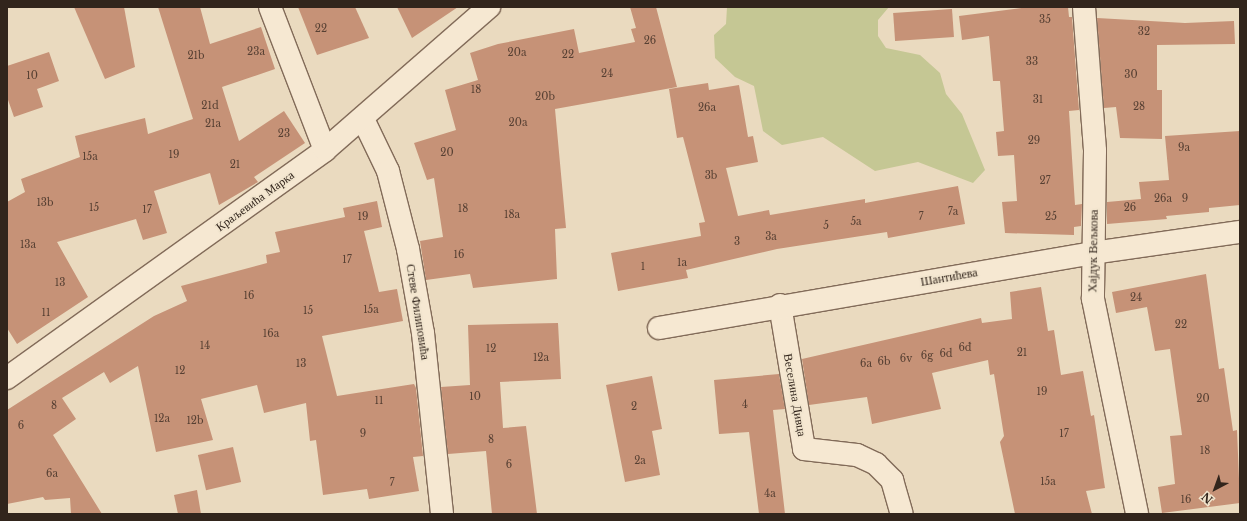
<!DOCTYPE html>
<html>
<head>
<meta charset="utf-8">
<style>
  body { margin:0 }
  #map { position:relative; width:1247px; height:521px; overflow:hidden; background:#eadabf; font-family:"Libre Baskerville",serif }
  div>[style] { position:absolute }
  .green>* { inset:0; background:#c5c794 }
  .building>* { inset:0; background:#c69277; transform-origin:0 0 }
  .roads { filter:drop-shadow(1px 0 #826b59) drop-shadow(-1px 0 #826b59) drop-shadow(0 1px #826b59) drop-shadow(0 -1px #826b59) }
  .street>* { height:22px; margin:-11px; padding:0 11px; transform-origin:11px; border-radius:11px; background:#f6e8d2 }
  span { translate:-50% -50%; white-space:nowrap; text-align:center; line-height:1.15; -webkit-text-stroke:3.5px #f2e5ce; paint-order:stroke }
  .number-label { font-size:10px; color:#574033 }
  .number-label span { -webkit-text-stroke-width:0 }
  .street-label { font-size:12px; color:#32251c }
  .frame { position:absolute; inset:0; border:8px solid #32251c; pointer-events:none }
  .north { position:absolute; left:1195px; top:469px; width:40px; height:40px; -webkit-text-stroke:3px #f2e5ce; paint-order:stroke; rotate:221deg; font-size:11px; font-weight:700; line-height:16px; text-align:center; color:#32251c }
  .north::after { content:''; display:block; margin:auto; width:14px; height:18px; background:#32251c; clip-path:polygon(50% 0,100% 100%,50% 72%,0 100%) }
</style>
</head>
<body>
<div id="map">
  <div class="green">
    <div style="clip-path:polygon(727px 7px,889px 7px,878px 20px,878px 36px,886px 48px,920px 55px,940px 73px,946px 94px,962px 114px,985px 170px,973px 183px,918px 162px,875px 171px,823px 137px,782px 145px,763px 131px,754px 86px,735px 77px,715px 58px,714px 35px,726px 24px)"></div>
  </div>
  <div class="building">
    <div style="clip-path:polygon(74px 7px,124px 7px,135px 67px,105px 79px)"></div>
    <div style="clip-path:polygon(158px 7px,200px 7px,210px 44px,261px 27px,275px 69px,222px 87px,239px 141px,284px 111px,305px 143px,254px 177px,258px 182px,219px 205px,210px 173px,154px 191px,167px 233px,143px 240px,136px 219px,57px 242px,88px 297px,17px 344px,7px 328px,7px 202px,25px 192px,21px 179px,80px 157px,75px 136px,145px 118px,148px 134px,193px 119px)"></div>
    <div style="clip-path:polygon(298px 7px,355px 7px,369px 38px,317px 55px)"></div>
    <div style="clip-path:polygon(397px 7px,458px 7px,412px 38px)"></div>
    <div style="clip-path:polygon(630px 7px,656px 7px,677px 87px,555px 109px,566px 228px,555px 229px,557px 279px,473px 288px,470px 274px,426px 280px,420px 241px,443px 237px,434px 178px,427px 180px,414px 143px,456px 130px,445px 90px,478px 80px,470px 53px,498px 44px,574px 29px,579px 53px,635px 42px,631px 29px,636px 28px)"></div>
    <div style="clip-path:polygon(1029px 7px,1068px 7px,1069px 17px,1072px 17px,1079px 110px,1069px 111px,1075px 205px,1082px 204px,1081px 226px,1074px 227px,1074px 235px,1005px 233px,1002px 202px,1017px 201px,1014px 155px,998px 156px,996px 132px,1004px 131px,1000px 81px,993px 81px,989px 36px,962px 40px,959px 16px)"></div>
    <div style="left:952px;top:9px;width:28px;height:59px;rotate:86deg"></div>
    <div style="clip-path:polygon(1097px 18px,1185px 23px,1234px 21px,1235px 44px,1157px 45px,1157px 90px,1162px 90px,1162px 139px,1120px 138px,1116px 107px,1104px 108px)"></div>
    <div style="clip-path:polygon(49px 52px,59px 81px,37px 89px,43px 107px,14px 117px,7px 97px,7px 66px)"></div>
    <div style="clip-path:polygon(708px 83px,709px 90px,739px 85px,748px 137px,753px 136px,758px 162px,726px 168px,738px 216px,769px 210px,770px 215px,865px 199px,865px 203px,958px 186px,965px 224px,888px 238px,887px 232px,777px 249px,686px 270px,688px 278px,618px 291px,611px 253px,701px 236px,699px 223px,705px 222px,683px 137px,677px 138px,669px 89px)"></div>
    <div style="clip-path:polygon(1240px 131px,1240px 205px,1209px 208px,1209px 212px,1166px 216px,1167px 219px,1107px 224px,1107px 202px,1141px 199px,1139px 182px,1169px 180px,1165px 136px)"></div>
    <div style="clip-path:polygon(377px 201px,382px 227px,364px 231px,379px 292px,397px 289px,403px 321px,322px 336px,337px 396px,414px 384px,416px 388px,423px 456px,413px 457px,419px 491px,369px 499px,367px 489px,323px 495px,316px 440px,310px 441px,306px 403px,264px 413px,257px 385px,201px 399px,213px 440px,156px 452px,138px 366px,110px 383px,104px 372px,62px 398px,76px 419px,53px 435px,102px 514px,71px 514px,70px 498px,45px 500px,43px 497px,7px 504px,7px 410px,154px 316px,187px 301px,181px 286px,267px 263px,266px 255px,280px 252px,275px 232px,345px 217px,343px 208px)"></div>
    <div style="clip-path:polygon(1206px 274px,1219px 369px,1224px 368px,1233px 431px,1237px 430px,1240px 503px,1162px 513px,1158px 487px,1175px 484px,1170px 436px,1182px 435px,1170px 349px,1155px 351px,1147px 307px,1116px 313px,1112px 292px)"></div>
    <div style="clip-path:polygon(1041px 287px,1048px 331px,1054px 330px,1061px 375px,1083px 371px,1091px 416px,1094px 415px,1105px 488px,1086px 491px,1092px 514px,1015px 514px,1000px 442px,1004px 436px,994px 374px,990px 375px,988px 360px,932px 373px,941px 409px,872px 424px,867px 397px,809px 405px,802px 359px,981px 318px,982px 323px,1012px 319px,1010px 292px)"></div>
    <div style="clip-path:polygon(558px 323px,561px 379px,500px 382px,503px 428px,526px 426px,537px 514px,492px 514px,486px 451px,448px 454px,441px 387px,470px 385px,468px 325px)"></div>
    <div style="clip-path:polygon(779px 374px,785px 409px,773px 410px,785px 514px,759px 514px,749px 432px,719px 434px,714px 380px)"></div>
    <div style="clip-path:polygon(652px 376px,662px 429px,652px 431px,660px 475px,625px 482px,606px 385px)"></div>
    <div style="left:233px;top:447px;width:36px;height:36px;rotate:77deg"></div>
    <div style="clip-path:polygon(197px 490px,201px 514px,178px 514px,174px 495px)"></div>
  </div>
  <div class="roads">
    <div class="street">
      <div style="left:270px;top:7px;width:153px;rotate:69deg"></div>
      <div style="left:1084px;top:7px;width:144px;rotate:85.6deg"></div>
      <div style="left:1095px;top:151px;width:148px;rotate:90.8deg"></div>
      <div style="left:1093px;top:299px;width:219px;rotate:78.4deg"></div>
      <div style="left:363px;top:119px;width:58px;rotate:64.3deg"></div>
      <div style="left:388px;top:171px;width:81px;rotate:75.6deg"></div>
      <div style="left:408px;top:249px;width:85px;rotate:79.9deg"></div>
      <div style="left:423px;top:333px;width:182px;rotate:84deg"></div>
      <div style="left:780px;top:305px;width:146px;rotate:80.5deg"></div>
      <div style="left:804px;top:449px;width:53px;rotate:6.5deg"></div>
      <div style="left:857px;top:455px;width:21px;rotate:25deg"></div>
      <div style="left:876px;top:464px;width:23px;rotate:45deg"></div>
      <div style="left:892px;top:480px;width:35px;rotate:74deg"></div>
      <div style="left:659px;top:328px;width:439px;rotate:-9.8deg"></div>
      <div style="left:1092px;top:253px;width:149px;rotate:-8.1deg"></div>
      <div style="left:7px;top:378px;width:391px;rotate:-35.6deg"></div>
      <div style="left:325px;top:150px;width:218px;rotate:-41.1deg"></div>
    </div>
  </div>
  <div class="number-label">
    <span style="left:1045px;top:20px">35</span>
    <span style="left:321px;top:29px">22</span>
    <span style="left:1144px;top:32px">32</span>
    <span style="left:650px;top:41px">26</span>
    <span style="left:256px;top:52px">23a</span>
    <span style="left:517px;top:53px">20a</span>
    <span style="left:568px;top:55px">22</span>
    <span style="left:196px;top:56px">21b</span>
    <span style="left:1032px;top:62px">33</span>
    <span style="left:607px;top:74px">24</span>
    <span style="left:1131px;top:75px">30</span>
    <span style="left:32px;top:76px">10</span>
    <span style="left:476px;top:90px">18</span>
    <span style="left:545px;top:97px">20b</span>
    <span style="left:1038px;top:100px">31</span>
    <span style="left:210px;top:106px">21d</span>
    <span style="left:1139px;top:107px">28</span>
    <span style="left:707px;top:108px">26a</span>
    <span style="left:518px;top:123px">20a</span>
    <span style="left:213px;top:124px">21a</span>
    <span style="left:284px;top:134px">23</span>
    <span style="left:1034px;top:141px">29</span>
    <span style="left:1184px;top:148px">9a</span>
    <span style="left:447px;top:153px">20</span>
    <span style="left:174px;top:155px">19</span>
    <span style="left:90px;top:157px">15a</span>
    <span style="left:235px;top:165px">21</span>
    <span style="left:711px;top:176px">3b</span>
    <span style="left:1045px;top:181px">27</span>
    <span style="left:1163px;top:199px">26a</span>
    <span style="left:1185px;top:199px">9</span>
    <span style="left:45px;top:203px">13b</span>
    <span style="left:94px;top:208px">15</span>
    <span style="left:1130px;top:208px">26</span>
    <span style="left:463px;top:209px">18</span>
    <span style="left:147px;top:210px">17</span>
    <span style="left:953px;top:212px">7a</span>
    <span style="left:512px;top:215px">18a</span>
    <span style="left:363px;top:217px">19</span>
    <span style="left:921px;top:217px">7</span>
    <span style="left:1051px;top:217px">25</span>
    <span style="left:856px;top:222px">5a</span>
    <span style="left:826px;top:226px">5</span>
    <span style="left:771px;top:237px">3a</span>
    <span style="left:737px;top:242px">3</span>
    <span style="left:28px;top:245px">13a</span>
    <span style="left:459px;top:255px">16</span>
    <span style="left:347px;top:260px">17</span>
    <span style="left:682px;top:263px">1a</span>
    <span style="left:643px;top:267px">1</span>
    <span style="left:60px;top:283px">13</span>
    <span style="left:249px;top:296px">16</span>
    <span style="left:1136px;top:298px">24</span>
    <span style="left:371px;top:310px">15a</span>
    <span style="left:308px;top:311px">15</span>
    <span style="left:46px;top:313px">11</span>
    <span style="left:1181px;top:325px">22</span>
    <span style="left:271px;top:334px">16a</span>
    <span style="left:205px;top:346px">14</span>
    <span style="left:965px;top:348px">6đ</span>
    <span style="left:491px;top:349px">12</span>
    <span style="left:1022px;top:353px">21</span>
    <span style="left:946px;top:354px">6d</span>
    <span style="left:927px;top:356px">6g</span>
    <span style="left:541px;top:358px">12a</span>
    <span style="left:906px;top:359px">6v</span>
    <span style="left:884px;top:362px">6b</span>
    <span style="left:301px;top:364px">13</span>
    <span style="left:866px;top:364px">6a</span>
    <span style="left:180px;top:371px">12</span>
    <span style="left:1042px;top:392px">19</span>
    <span style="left:475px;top:397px">10</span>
    <span style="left:1203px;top:399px">20</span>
    <span style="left:379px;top:401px">11</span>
    <span style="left:745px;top:405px">4</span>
    <span style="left:54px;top:406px">8</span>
    <span style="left:634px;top:407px">2</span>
    <span style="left:162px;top:419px">12a</span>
    <span style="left:195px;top:421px">12b</span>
    <span style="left:21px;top:426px">6</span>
    <span style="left:363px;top:434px">9</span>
    <span style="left:1064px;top:434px">17</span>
    <span style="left:491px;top:440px">8</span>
    <span style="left:1205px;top:451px">18</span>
    <span style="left:640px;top:461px">2a</span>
    <span style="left:509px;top:465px">6</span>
    <span style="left:52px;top:474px">6a</span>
    <span style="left:1048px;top:482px">15a</span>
    <span style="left:392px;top:483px">7</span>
    <span style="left:770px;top:494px">4a</span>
    <span style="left:1186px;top:500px">16</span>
  </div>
  <div class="street-label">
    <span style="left:255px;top:201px;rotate:-36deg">Краљевића Марка</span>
    <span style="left:1093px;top:251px;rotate:-89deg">Хајдук Вељкова</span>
    <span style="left:949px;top:277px;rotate:-10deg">Шантићева</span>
    <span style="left:418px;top:312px;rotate:81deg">Стеве Филиповића</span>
    <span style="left:795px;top:395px;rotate:80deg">Веселина Дивца</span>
  </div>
  <div class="frame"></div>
  <div class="north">N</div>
</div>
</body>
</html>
